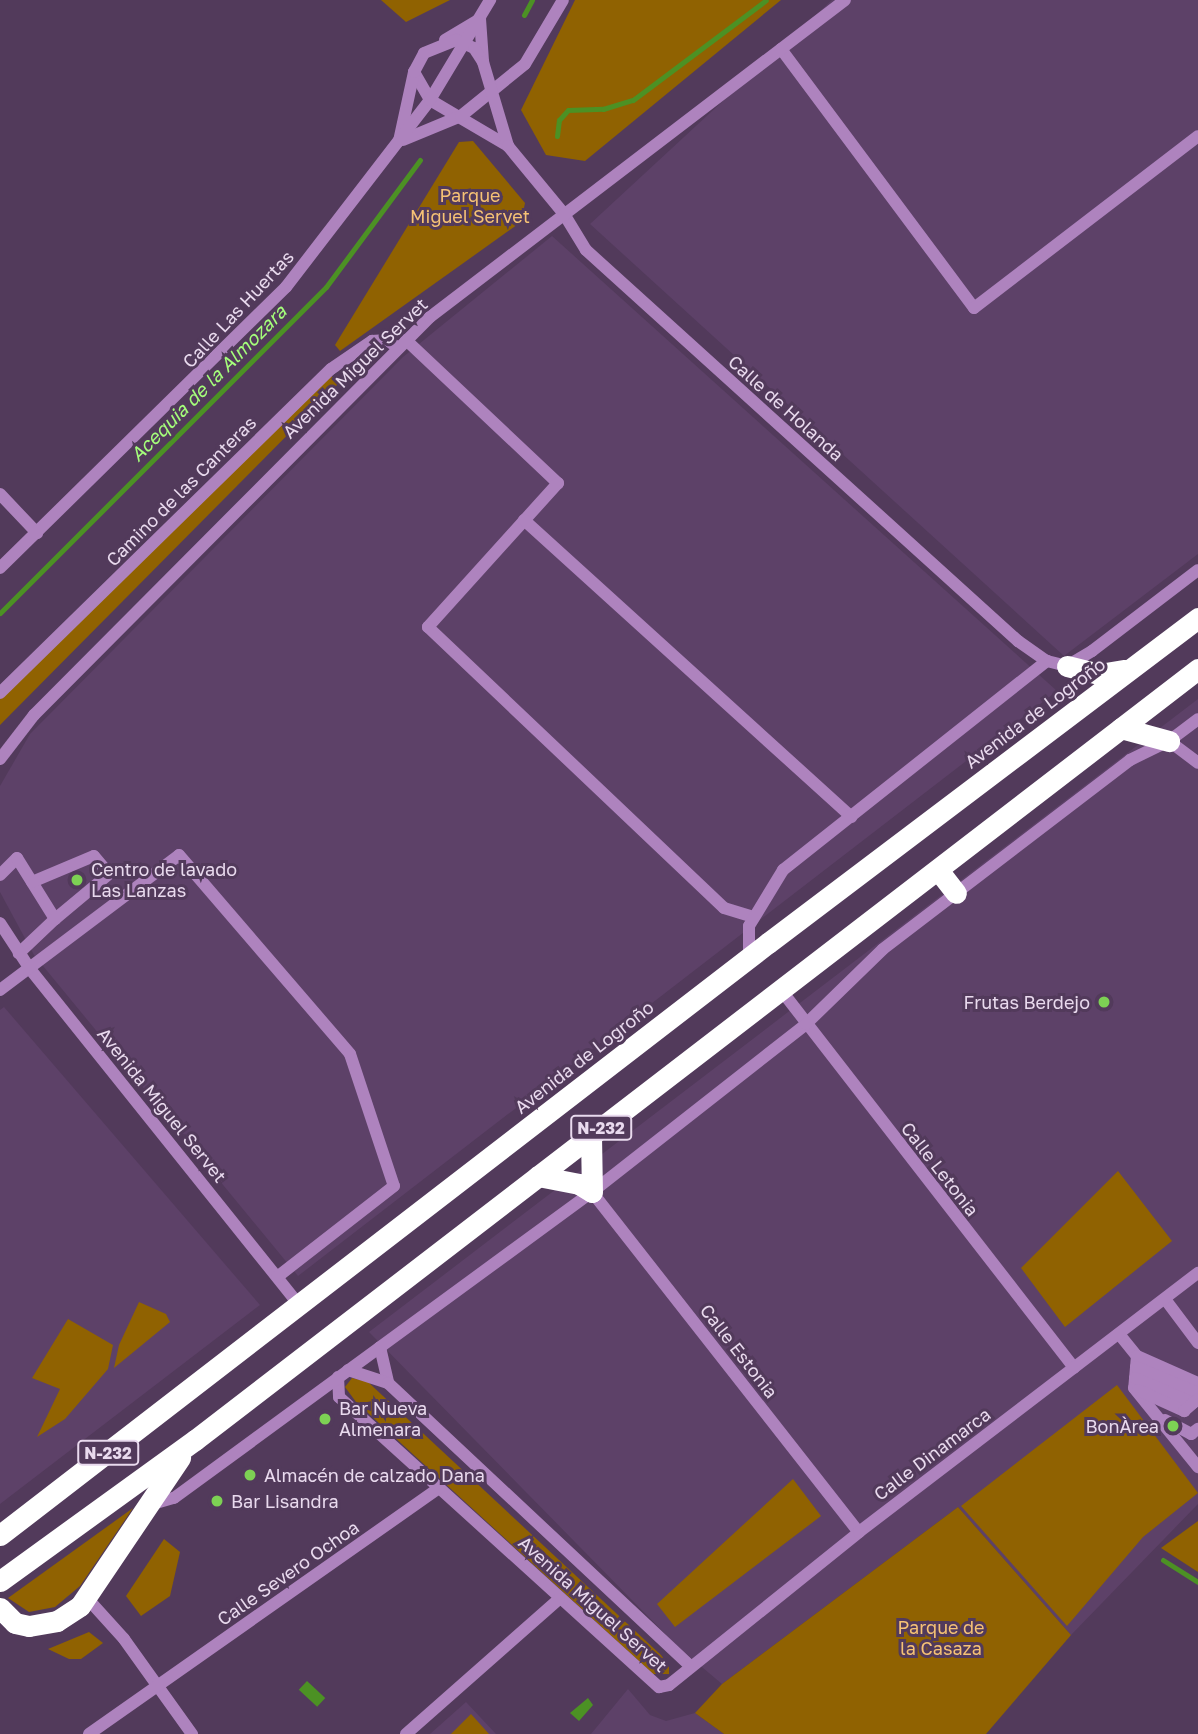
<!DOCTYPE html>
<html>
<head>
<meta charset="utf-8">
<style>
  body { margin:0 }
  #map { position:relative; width:1198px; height:1734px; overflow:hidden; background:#523a5b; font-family:"Golos Text",sans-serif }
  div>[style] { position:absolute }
  .built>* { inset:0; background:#5d4168 }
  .green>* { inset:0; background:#906201 }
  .water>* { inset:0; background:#4c9124; transform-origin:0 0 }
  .stream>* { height:5px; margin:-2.5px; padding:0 2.5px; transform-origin:2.5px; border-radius:2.5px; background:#4c9124 }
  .minor>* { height:12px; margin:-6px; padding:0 6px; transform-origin:6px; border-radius:6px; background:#ae83be }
  .highway>* { height:21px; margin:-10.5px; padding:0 10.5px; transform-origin:10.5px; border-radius:10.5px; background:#fff }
  .dots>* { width:19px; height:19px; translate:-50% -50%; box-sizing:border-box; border:4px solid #523a5b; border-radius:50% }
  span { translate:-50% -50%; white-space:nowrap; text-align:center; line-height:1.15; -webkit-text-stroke:6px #523a5b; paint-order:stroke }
  .shield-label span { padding:2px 5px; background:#523a5b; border:2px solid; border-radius:5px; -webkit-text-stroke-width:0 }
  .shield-label { font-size:16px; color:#e9daee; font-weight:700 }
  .park-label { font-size:18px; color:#f6c275 }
  .street-label { font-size:18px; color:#e9daee }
  .poi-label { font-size:18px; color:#e9daee }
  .left { translate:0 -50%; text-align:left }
  .right { translate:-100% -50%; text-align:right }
  .water-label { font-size:19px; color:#a5fe7b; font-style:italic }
</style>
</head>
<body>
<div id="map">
  <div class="built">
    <div style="clip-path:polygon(832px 0,1198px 0,1198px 554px,1064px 656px,590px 224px)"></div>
    <div style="clip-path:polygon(552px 236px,1057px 691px,298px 1276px,34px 955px,0 892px,0 786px,30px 734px,403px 357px)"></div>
    <div style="clip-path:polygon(1198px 699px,1198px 1504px,1071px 1635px,958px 1507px,722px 1684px,677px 1646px,369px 1332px)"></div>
    <div style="clip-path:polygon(4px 1007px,260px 1305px,0 1504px,0 1010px)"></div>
    <div style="clip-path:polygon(628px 1689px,650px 1715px,666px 1721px,695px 1713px,724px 1734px,591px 1734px)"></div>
    <div style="clip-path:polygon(466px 1702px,496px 1734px,430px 1734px)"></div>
  </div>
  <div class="green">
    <div style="clip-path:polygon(381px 0,450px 0,406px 22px)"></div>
    <div style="clip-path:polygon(575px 0,781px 0,585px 161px,546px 155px,521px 110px)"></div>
    <div style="clip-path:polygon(473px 141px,525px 203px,521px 222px,340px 351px,335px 345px,459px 142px)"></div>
    <div style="clip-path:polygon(329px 374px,339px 383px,0 725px,0 699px)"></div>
    <div style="clip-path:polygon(1118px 1171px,1172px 1241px,1065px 1327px,1021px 1268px)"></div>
    <div style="clip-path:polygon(139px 1302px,166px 1314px,170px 1322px,114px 1368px,119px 1345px)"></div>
    <div style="clip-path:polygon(68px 1319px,113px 1345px,108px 1369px,65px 1419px,37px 1437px,60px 1389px,32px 1378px)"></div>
    <div style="clip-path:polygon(352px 1378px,368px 1382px,661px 1655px,669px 1666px,669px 1674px,653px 1674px,356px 1402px,345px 1387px)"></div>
    <div style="clip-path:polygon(1117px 1385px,1198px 1493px,1143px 1537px,1067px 1626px,961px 1506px)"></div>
    <div style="clip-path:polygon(793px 1479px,821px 1516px,675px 1627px,657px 1604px)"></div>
    <div style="clip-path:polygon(958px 1507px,1071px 1635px,986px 1734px,724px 1734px,695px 1713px,722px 1684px)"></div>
    <div style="clip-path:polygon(133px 1508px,80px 1586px,55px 1607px,29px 1612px,8px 1598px)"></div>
    <div style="clip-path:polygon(1198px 1521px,1198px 1572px,1161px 1548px)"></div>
    <div style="clip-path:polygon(164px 1539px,180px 1552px,170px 1596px,141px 1616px,126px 1596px)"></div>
    <div style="clip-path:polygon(89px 1632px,103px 1643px,81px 1659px,69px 1659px,48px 1649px)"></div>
    <div style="clip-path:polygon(471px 1714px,489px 1734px,451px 1734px)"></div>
  </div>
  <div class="water">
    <div style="left:307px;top:1681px;width:25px;height:12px;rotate:43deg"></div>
    <div style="clip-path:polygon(588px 1698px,593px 1705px,579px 1721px,570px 1713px)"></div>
  </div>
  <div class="stream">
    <div style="left:524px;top:15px;width:17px;rotate:-62deg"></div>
    <div style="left:557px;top:136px;width:16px;rotate:-83deg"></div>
    <div style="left:559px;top:120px;width:13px;rotate:-48deg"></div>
    <div style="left:568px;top:110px;width:35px;rotate:-2deg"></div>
    <div style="left:603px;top:109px;width:31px;rotate:-17deg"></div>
    <div style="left:633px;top:100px;width:166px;rotate:-36.9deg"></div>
    <div style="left:0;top:613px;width:461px;rotate:-45deg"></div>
    <div style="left:326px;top:287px;width:158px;rotate:-53.5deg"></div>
    <div style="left:1163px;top:1560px;width:41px;rotate:32.2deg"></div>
  </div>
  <div class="minor">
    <div style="left:445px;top:40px;width:41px;rotate:-31deg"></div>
    <div style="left:480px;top:19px;width:42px;rotate:85.9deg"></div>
    <div style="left:781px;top:49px;width:323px;rotate:53.3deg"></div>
    <div style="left:974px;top:308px;width:282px;rotate:-37.5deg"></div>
    <div style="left:414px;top:72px;width:32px;rotate:60deg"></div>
    <div style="left:430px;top:100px;width:91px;rotate:30.5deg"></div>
    <div style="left:403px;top:140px;width:63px;rotate:-22.5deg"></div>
    <div style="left:461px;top:116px;width:82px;rotate:-39.1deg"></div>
    <div style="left:525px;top:64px;width:74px;rotate:-59.3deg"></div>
    <div style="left:399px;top:141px;width:71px;rotate:-77.7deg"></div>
    <div style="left:414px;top:72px;width:21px;rotate:-62deg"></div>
    <div style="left:424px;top:53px;width:35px;rotate:-22deg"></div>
    <div style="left:456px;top:40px;width:20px;rotate:24deg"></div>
    <div style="left:474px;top:48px;width:17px;rotate:57deg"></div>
    <div style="left:483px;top:62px;width:88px;rotate:73.4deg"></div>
    <div style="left:508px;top:146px;width:88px;rotate:50.5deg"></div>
    <div style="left:564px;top:214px;width:42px;rotate:58.6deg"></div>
    <div style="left:586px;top:250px;width:583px;rotate:42.15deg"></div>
    <div style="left:1018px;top:641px;width:35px;rotate:35deg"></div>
    <div style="left:1047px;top:661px;width:21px;rotate:14deg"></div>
    <div style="left:1067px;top:666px;width:29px;rotate:-31deg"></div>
    <div style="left:1092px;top:651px;width:133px;rotate:-37.4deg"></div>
    <div style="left:406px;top:340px;width:209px;rotate:43.3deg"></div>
    <div style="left:558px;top:483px;width:194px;rotate:132.1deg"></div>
    <div style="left:428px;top:627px;width:408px;rotate:43.5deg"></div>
    <div style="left:724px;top:908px;width:30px;rotate:17deg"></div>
    <div style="left:0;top:494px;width:54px;rotate:46.5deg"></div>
    <div style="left:524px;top:520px;width:442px;rotate:42.2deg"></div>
    <div style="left:0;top:568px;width:401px;rotate:-44.5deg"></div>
    <div style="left:286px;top:287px;width:236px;rotate:-52.4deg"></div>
    <div style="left:430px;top:100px;width:117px;rotate:-59deg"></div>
    <div style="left:0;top:693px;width:463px;rotate:-44.4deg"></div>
    <div style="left:331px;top:369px;width:50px;rotate:-34.3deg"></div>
    <div style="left:372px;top:341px;width:15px;rotate:-4deg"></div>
    <div style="left:387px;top:340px;width:14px;rotate:36deg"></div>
    <div style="left:1169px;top:741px;width:36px;rotate:37deg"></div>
    <div style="left:0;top:759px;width:56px;rotate:-52.3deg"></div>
    <div style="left:34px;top:715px;width:561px;rotate:-45.14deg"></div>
    <div style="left:430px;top:317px;width:522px;rotate:-37.37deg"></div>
    <div style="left:0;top:875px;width:24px;rotate:-45deg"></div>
    <div style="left:17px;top:858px;width:72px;rotate:58.1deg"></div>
    <div style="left:55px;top:919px;width:50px;rotate:136.6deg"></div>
    <div style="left:32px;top:882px;width:67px;rotate:-22.8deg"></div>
    <div style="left:94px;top:856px;width:23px;rotate:50deg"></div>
    <div style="left:109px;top:874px;width:70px;rotate:140.2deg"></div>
    <div style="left:0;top:923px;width:55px;rotate:56.9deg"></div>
    <div style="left:30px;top:969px;width:433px;rotate:51.3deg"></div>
    <div style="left:749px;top:958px;width:32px;rotate:-90deg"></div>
    <div style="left:749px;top:926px;width:66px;rotate:-58.7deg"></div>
    <div style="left:783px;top:870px;width:337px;rotate:-38.4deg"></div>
    <div style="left:0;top:990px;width:224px;rotate:-37deg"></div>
    <div style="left:179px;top:855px;width:262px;rotate:49.3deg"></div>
    <div style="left:350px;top:1054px;width:139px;rotate:71.6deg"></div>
    <div style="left:394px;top:1186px;width:148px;rotate:142.1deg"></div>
    <div style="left:781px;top:990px;width:478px;rotate:52.2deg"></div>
    <div style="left:592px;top:1192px;width:432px;rotate:51.9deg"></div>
    <div style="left:1165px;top:1299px;width:55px;rotate:53.1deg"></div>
    <div style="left:1119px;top:1334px;width:28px;rotate:51deg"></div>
    <div style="left:1137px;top:1356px;width:32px;rotate:95deg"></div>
    <div style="left:1134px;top:1388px;width:102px;rotate:51deg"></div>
    <div style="left:380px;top:1347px;width:37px;rotate:77deg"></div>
    <div style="left:1137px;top:1356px;width:67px;rotate:23.9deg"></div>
    <div style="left:1136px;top:1367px;width:67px;rotate:22.8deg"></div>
    <div style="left:348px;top:1370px;width:42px;rotate:18deg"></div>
    <div style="left:388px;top:1383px;width:415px;rotate:43.1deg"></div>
    <div style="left:338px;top:1377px;width:20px;rotate:87deg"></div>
    <div style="left:339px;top:1397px;width:432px;rotate:42.2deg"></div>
    <div style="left:659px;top:1687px;width:10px;rotate:-11deg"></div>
    <div style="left:669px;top:1685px;width:244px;rotate:-38.8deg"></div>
    <div style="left:859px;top:1532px;width:427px;rotate:-37.4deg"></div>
    <div style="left:1135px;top:1378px;width:63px;rotate:23.3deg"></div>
    <div style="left:1138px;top:1390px;width:51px;rotate:24.5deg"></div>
    <div style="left:1184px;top:1411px;width:18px;rotate:-41deg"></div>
    <div style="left:1165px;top:1420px;width:30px;rotate:28deg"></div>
    <div style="left:1191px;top:1434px;width:9px;rotate:-36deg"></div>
    <div style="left:149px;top:1505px;width:26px;rotate:-16deg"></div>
    <div style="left:174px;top:1498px;width:518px;rotate:-36.21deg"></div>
    <div style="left:592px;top:1192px;width:272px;rotate:-38.1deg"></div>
    <div style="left:806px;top:1024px;width:107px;rotate:-44.2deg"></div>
    <div style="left:883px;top:949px;width:311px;rotate:-37.4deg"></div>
    <div style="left:1130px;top:760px;width:43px;rotate:-26deg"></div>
    <div style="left:1169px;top:741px;width:36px;rotate:-37deg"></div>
    <div style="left:87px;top:1598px;width:55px;rotate:47.9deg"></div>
    <div style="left:124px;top:1639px;width:117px;rotate:54.4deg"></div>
    <div style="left:89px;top:1734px;width:428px;rotate:-35.1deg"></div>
    <div style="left:406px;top:1734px;width:204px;rotate:-41.4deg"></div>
  </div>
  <div class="highway">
    <div style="left:1067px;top:666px;width:33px;rotate:14deg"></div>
    <div style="left:1099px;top:674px;width:26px;rotate:-9deg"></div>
    <div style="left:1121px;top:728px;width:50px;rotate:15.2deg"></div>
    <div style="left:938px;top:870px;width:29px;rotate:52deg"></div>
    <div style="left:591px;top:1136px;width:56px;rotate:89deg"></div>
    <div style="left:538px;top:1176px;width:42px;rotate:11deg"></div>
    <div style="left:579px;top:1184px;width:15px;rotate:32deg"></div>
    <div style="left:0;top:1535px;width:970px;rotate:-37.63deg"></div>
    <div style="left:768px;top:943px;width:539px;rotate:-37.08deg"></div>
    <div style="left:0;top:1581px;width:241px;rotate:-35.9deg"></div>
    <div style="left:195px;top:1440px;width:1265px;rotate:-37.55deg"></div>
    <div style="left:0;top:1608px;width:21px;rotate:45deg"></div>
    <div style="left:15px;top:1623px;width:14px;rotate:12deg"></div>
    <div style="left:29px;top:1626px;width:28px;rotate:-10deg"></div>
    <div style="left:57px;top:1621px;width:27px;rotate:-33deg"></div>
    <div style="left:80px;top:1606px;width:179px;rotate:-56deg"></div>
  </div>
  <div class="dots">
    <div style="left:77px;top:880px;background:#7dd154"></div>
    <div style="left:1104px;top:1002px;background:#7dd154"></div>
    <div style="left:325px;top:1419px;background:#7dd154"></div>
    <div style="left:1173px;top:1426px;background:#7dd154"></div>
    <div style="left:250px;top:1475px;background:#7dd154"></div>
    <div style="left:217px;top:1501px;background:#7dd154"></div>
  </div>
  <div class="shield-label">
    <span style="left:601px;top:1128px">N-232</span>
    <span style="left:108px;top:1453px">N-232</span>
  </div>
  <div class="park-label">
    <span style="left:470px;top:206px">Parque<br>Miguel Servet</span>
    <span style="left:941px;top:1638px">Parque de<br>la Casaza</span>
  </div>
  <div class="street-label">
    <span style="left:238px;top:309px;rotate:-47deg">Calle Las Huertas</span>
    <span style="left:355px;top:368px;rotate:-44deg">Avenida Miguel Servet</span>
    <span style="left:786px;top:408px;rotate:42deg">Calle de Holanda</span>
    <span style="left:181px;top:491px;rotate:-45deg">Camino de las Canteras</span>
    <span style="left:1035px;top:713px;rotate:-37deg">Avenida de Logroño</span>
    <span style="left:584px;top:1057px;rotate:-38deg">Avenida de Logroño</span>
    <span style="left:162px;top:1105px;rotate:51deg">Avenida Miguel Servet</span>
    <span style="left:940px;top:1169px;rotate:52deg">Calle Letonia</span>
    <span style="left:739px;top:1351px;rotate:52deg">Calle Estonia</span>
    <span style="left:932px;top:1454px;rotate:-37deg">Calle Dinamarca</span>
    <span style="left:288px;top:1573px;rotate:-35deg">Calle Severo Ochoa</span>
    <span style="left:593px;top:1604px;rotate:42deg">Avenida Miguel Servet</span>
  </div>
  <div class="poi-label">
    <span class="left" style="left:91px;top:880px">Centro de lavado<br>Las Lanzas</span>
    <span class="right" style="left:1090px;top:1002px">Frutas Berdejo</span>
    <span class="left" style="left:339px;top:1419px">Bar Nueva<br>Almenara</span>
    <span class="right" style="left:1159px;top:1426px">BonÀrea</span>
    <span class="left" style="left:264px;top:1475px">Almacén de calzado Dana</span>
    <span class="left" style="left:231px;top:1501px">Bar Lisandra</span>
  </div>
  <div class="water-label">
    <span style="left:208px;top:383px;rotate:-45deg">Acequia de la Almozara</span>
  </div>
</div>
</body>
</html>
